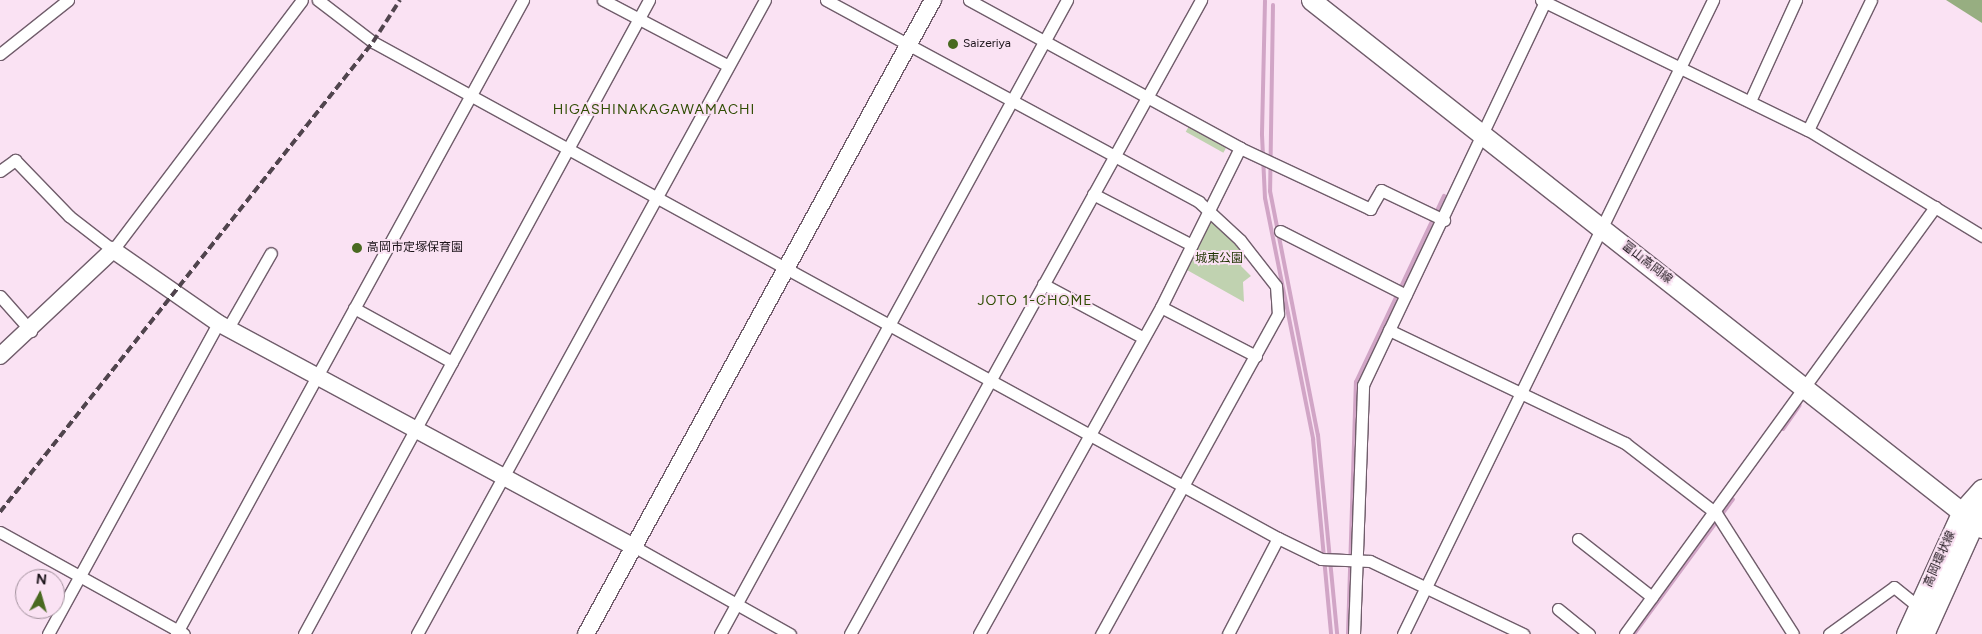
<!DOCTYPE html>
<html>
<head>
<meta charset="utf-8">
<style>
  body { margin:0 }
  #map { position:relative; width:1982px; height:634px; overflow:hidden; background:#fae2f3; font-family:Figtree,"Noto Sans JP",sans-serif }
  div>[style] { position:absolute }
  .green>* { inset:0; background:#c0d2b0; transform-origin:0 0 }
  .forest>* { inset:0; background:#97ae81 }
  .stream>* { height:4px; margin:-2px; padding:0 2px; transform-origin:2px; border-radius:2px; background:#d1a5c6 }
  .roads { filter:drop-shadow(1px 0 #705d6b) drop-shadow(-1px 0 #705d6b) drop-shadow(0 1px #705d6b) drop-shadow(0 -1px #705d6b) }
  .street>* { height:11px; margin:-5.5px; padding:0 5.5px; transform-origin:5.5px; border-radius:5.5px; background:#fff }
  .secondary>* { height:16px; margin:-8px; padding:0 8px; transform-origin:8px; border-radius:8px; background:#fff }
  .primary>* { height:19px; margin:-9.5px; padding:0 9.5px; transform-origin:9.5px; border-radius:9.5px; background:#fff }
  .rail>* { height:4px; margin-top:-2px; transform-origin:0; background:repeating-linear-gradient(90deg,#50444d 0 8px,transparent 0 12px) }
  .dots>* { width:14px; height:14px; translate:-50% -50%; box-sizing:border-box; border:2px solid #fae2f3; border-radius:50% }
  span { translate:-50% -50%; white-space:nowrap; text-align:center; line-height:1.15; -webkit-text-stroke:4px #fae2f3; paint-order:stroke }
  .poi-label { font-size:12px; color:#1c141a }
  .left { translate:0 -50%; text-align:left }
  .park-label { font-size:12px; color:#1e3300 }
  .street-label { font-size:12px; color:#1c141a }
  .neighbourhood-label { font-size:14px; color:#304d04; letter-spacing:1px }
  .north { position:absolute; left:15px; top:569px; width:50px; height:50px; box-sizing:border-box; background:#fae2f3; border:1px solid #a1909c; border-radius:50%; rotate:6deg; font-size:14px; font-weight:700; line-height:20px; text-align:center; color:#1c141a }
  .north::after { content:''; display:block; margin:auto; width:18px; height:22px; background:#496920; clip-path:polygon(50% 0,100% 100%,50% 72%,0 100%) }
</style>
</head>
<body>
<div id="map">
  <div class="green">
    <div style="left:1194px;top:117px;width:43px;height:17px;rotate:29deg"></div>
    <div style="clip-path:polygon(1215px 213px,1252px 246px,1241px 266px,1251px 276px,1243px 282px,1244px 302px,1187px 270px)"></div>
  </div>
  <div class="forest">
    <div style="clip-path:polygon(1946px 0,1982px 0,1982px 23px)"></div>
  </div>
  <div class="stream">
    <div style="left:1265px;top:1px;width:134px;rotate:91.3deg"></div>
    <div style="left:1262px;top:135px;width:63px;rotate:87.3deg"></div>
    <div style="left:1265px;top:198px;width:246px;rotate:78.7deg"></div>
    <div style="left:1313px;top:439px;width:196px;rotate:84.7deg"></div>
    <div style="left:1273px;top:5px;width:186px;rotate:90.9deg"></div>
    <div style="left:1270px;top:191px;width:249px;rotate:78.9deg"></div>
    <div style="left:1318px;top:435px;width:200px;rotate:84.5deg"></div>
    <div style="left:1783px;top:429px;width:29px;rotate:-55deg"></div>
    <div style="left:1348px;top:634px;width:252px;rotate:-88.2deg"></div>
    <div style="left:1356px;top:382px;width:206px;rotate:-64.7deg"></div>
    <div style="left:1634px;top:634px;width:167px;rotate:-53.7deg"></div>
  </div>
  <div class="roads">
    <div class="street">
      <div style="left:318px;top:0;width:69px;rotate:37.4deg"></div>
      <div style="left:373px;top:42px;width:1032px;rotate:28.73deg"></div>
      <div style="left:1278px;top:538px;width:48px;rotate:26deg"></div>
      <div style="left:1321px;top:559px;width:49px;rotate:2.3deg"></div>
      <div style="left:1370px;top:561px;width:170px;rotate:25.5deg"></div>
      <div style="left:603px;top:0;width:140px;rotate:27.7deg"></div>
      <div style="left:826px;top:0;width:424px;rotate:28.4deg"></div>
      <div style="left:1199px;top:202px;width:56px;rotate:42.8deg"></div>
      <div style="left:1240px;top:240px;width:58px;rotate:52deg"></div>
      <div style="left:1276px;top:286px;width:28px;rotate:86deg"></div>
      <div style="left:1278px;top:314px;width:366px;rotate:118.9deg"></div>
      <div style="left:969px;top:0;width:309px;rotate:28.6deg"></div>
      <div style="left:1240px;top:148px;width:144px;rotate:25.1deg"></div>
      <div style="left:1370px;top:209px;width:22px;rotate:-60deg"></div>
      <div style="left:1381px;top:190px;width:70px;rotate:25.5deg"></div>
      <div style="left:1541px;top:0;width:297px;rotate:26deg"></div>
      <div style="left:1808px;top:130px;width:204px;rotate:31.3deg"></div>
      <div style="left:0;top:54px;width:87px;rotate:-38.5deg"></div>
      <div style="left:1750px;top:101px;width:111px;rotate:-65.5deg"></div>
      <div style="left:1808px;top:130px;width:144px;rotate:-64.1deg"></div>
      <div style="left:0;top:171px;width:19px;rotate:-36deg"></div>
      <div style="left:15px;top:160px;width:78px;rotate:46deg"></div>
      <div style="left:69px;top:216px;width:56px;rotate:37.7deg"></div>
      <div style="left:113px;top:250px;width:313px;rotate:-52.9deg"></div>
      <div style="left:1093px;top:194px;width:111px;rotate:27.3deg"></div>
      <div style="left:1280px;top:231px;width:141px;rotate:26.9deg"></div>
      <div style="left:1043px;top:284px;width:112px;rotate:28.2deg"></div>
      <div style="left:0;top:296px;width:47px;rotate:48.5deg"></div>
      <div style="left:1161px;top:307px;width:107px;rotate:27.3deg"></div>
      <div style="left:354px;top:308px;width:112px;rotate:28.9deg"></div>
      <div style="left:228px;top:328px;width:86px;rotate:-60.2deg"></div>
      <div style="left:1389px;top:330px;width:262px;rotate:25.6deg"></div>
      <div style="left:1625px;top:443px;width:115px;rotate:37.6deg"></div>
      <div style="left:1716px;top:513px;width:143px;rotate:57.5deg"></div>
      <div style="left:0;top:532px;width:210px;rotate:29deg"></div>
      <div style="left:1578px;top:539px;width:94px;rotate:38.1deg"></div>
      <div style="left:633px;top:546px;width:180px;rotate:29.3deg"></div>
      <div style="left:1558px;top:609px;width:40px;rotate:39deg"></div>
      <div style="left:48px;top:634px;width:354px;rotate:-61.3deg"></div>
      <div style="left:176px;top:634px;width:723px;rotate:-61.31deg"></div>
      <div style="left:304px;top:634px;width:722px;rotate:-61.45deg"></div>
      <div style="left:417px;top:634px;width:723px;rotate:-61.24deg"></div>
      <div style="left:720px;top:634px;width:723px;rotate:-61.31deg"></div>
      <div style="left:850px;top:634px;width:725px;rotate:-61.03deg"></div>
      <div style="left:979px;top:634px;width:374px;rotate:-60.9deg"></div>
      <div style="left:1161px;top:307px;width:178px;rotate:-63.6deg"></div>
      <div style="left:1228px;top:634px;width:108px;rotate:-62.5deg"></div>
      <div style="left:1354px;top:634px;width:249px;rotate:-87.9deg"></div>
      <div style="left:1363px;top:385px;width:426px;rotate:-64.6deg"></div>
      <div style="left:1403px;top:634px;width:706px;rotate:-63.94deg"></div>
      <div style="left:1625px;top:634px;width:528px;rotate:-54.02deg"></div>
      <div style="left:1829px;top:634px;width:80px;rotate:-35.9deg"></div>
      <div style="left:1894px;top:587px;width:32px;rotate:39deg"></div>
    </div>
    <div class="secondary">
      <div style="left:0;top:356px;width:155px;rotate:-43.2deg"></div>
      <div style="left:113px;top:250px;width:128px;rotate:34.8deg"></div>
      <div style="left:218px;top:323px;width:471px;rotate:28.3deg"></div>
      <div style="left:586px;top:634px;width:723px;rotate:-61.31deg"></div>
    </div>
    <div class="primary">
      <div style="left:1311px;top:0;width:854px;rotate:38.2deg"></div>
      <div style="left:1906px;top:634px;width:135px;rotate:-65.5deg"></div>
      <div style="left:1962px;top:511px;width:30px;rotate:-48deg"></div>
      <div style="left:1924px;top:634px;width:134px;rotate:-65.7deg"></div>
    </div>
  </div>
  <div class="rail">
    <div style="left:0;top:512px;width:600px;rotate:-51.56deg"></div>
    <div style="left:373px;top:42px;width:50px;rotate:-57.3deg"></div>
  </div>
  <div class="dots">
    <div style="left:953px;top:44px;background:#496920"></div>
    <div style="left:357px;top:248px;background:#496920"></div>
  </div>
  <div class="poi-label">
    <span class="left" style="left:963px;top:44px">Saizeriya</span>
    <span class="left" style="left:367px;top:248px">高岡市定塚保育園</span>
  </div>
  <div class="park-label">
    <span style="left:1219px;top:259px">城東公園</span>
  </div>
  <div class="street-label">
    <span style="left:1647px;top:263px;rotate:38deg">富山高岡線</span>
    <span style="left:1940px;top:559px;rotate:-66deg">高岡環状線</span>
  </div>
  <div class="neighbourhood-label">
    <span style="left:654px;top:110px">HIGASHINAKAGAWAMACHI</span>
    <span style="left:1035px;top:301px">JOTO 1-CHOME</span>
  </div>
  <div class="north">N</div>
</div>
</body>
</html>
